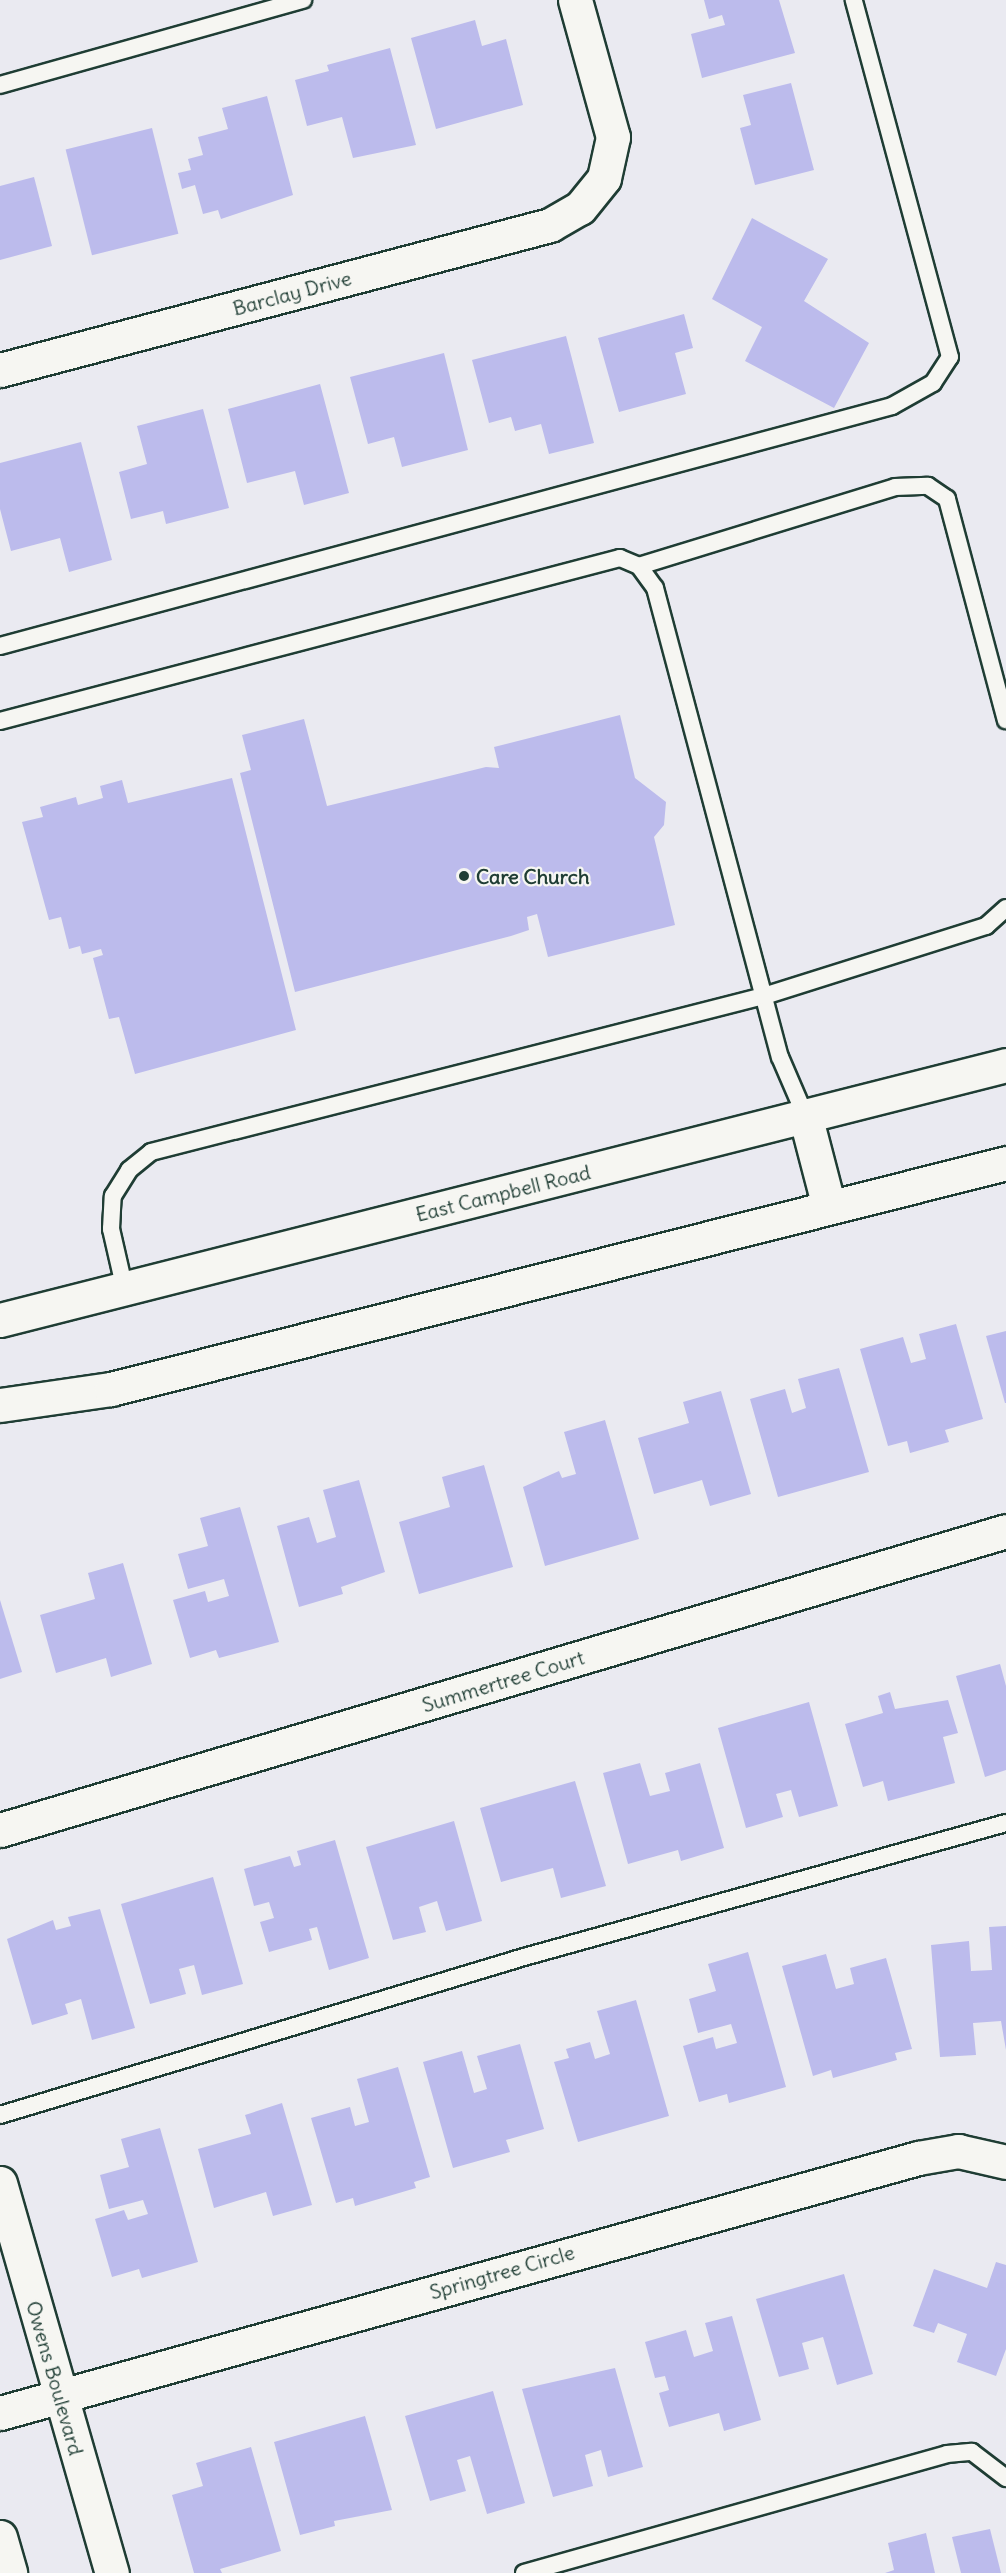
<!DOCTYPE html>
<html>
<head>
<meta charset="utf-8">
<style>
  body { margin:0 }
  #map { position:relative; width:1006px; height:2573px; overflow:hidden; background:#eaeaf1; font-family:Delius,sans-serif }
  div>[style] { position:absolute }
  .building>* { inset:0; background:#bcbbec; transform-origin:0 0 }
  .roads { filter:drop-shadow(2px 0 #1f3d34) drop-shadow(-2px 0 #1f3d34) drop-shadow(0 2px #1f3d34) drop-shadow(0 -2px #1f3d34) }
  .service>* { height:16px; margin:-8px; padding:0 8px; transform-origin:8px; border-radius:8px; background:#f6f6f2 }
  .minor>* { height:33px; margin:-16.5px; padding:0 16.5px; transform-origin:16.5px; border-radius:16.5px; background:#f6f6f2 }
  .tertiary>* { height:33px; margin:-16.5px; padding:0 16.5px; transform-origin:16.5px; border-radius:16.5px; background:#f6f6f2 }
  .secondary>* { height:33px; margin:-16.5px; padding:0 16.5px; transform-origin:16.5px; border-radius:16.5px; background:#f6f6f2 }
  .dots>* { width:16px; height:16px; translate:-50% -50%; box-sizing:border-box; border:3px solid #f6f6f2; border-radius:50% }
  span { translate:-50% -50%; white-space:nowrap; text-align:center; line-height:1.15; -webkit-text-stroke:4.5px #f6f6f2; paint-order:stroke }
  .street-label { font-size:20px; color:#1f3d34 }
  .poi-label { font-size:20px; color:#1f3d34; font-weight:700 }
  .left { translate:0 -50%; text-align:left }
</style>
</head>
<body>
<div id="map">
  <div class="building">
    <div style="clip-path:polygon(704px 0,779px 0,795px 53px,702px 78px,691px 34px,725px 25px,722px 15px,709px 19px)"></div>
    <div style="clip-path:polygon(475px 20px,482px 46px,506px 39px,523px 105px,436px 129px,411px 38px)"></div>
    <div style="clip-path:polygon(390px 48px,416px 145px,353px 158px,342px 117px,307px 126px,295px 80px,329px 71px,327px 65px)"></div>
    <div style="clip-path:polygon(791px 83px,814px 170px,755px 185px,740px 128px,751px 125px,743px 95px)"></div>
    <div style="clip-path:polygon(267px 96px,293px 195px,221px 219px,218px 210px,203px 214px,195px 185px,182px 189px,178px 173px,191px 170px,188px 159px,203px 155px,198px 137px,228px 129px,222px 108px)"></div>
    <div style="left:152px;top:128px;width:109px;height:89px;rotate:76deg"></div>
    <div style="clip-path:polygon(34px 177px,52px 246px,0 260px,0 186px)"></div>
    <div style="clip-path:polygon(752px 218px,828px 259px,804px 301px,869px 343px,834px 408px,745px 361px,762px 327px,712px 299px)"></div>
    <div style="clip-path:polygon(684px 314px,693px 348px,675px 353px,686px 394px,619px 412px,598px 338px)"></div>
    <div style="clip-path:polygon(566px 336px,594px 443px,549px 454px,541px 424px,515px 431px,511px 417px,489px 423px,472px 360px)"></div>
    <div style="clip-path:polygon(444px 353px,468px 450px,402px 467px,394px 437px,368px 444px,350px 377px)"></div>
    <div style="clip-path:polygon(320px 384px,349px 493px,304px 505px,295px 471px,247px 483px,228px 409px)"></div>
    <div style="clip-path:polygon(203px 409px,229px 508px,166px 524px,163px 511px,131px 519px,119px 472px,147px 464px,137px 426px)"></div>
    <div style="clip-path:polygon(81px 442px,112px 560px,69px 572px,60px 538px,11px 551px,0 509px,0 463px)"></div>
    <div style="clip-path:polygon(620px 715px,635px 778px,666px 802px,664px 825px,654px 837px,675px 925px,548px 957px,537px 914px,527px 917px,529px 930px,511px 936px,295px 992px,240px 773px,251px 770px,242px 735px,304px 719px,327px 806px,486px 767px,499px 768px,494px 747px)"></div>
    <div style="clip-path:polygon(232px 778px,296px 1030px,135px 1074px,119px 1017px,109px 1019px,93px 958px,103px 955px,101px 949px,82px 954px,80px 946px,69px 949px,61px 917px,49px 920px,22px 822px,43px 817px,40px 807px,76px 797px,78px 805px,103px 798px,100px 786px,122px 780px,128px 803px)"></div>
    <div style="clip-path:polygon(956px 1324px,983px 1419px,945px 1430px,949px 1442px,910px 1453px,907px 1441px,888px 1446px,860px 1349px,903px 1337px,911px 1363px,926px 1359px,919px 1334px)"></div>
    <div style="clip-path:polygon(1006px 1331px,1006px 1403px,1005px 1403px,986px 1336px)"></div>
    <div style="clip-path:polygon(839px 1368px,869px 1472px,778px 1497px,750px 1399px,785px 1389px,792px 1413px,806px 1408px,798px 1379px)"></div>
    <div style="clip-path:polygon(721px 1391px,751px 1494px,710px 1506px,702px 1480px,654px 1494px,638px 1438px,689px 1423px,683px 1402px)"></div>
    <div style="clip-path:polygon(605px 1420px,639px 1539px,545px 1566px,523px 1487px,559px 1471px,562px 1478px,576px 1474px,564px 1432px)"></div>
    <div style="clip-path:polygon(484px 1465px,513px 1567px,419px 1594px,399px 1522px,450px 1507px,442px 1477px)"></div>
    <div style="clip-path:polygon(359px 1480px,385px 1572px,341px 1587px,343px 1594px,299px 1607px,277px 1526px,309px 1517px,317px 1543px,336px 1537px,323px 1490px)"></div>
    <div style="clip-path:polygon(240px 1507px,279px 1642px,219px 1658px,216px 1650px,190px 1658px,173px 1600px,205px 1591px,208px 1602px,229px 1596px,224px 1579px,188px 1589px,178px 1554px,208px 1546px,200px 1518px)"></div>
    <div style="clip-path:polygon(123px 1563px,152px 1664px,111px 1677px,106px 1658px,56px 1673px,40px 1615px,95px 1599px,88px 1573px)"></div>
    <div style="clip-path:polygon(0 1600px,22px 1672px,0 1679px)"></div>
    <div style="clip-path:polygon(1000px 1664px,1006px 1686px,1006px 1770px,985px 1777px,956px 1676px)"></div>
    <div style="clip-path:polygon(890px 1692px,895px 1709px,948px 1700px,958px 1733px,943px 1737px,955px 1783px,888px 1801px,883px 1781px,863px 1787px,845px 1724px,883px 1713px,878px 1696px)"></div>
    <div style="clip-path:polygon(809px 1702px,838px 1806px,799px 1817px,791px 1790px,776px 1794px,783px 1817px,746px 1828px,718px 1728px)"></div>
    <div style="clip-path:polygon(640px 1763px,650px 1796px,670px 1791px,665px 1773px,700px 1763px,724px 1848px,681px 1861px,678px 1850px,628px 1864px,603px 1773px)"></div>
    <div style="clip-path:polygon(575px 1781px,606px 1886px,561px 1898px,553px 1868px,501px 1882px,480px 1808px)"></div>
    <div style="clip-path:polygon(454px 1821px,482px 1921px,446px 1931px,437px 1901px,419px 1907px,426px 1932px,393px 1940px,366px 1847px)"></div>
    <div style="clip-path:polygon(335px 1840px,369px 1958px,329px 1970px,317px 1927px,309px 1929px,312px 1940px,269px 1952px,260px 1922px,274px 1918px,269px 1902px,254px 1906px,244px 1869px,290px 1856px,294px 1867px,301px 1865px,297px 1851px)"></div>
    <div style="clip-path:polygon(213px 1877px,243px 1984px,202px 1995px,194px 1965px,179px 1969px,186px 1994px,150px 2004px,121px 1904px)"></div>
    <div style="clip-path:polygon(100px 1909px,135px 2028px,92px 2040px,81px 1999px,65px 2004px,68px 2014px,32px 2025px,7px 1939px,53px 1920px,56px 1930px,71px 1926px,68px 1917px)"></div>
    <div style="clip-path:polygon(1006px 1926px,1006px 2050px,1001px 2021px,973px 2023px,976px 2055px,940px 2057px,931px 1945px,969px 1941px,971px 1971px,992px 1970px,989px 1927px)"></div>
    <div style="clip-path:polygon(748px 1952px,786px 2087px,729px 2103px,727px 2094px,699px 2102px,683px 2046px,713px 2037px,716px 2049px,737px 2043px,731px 2024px,698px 2033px,689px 1999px,716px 1991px,708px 1964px)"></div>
    <div style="clip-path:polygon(826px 1954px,836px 1989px,854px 1984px,850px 1968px,886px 1958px,912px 2049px,895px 2053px,897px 2060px,833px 2078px,831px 2070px,813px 2076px,782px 1966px)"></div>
    <div style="clip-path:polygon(636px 2000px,669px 2116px,578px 2142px,554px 2062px,569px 2058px,566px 2049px,590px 2042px,595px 2059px,610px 2054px,597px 2011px)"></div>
    <div style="clip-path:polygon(520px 2044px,544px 2129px,506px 2140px,510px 2152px,453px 2168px,423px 2062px,462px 2051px,474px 2093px,487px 2089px,477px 2056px)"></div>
    <div style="clip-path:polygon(398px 2067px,430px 2177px,414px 2182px,416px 2188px,355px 2206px,353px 2198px,336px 2203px,311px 2118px,350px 2107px,355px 2126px,369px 2122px,357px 2079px)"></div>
    <div style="clip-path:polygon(282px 2103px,312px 2205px,273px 2216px,266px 2192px,214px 2208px,198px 2149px,251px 2134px,245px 2115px)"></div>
    <div style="clip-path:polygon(160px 2128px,198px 2262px,142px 2278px,139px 2269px,112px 2277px,95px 2219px,124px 2210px,128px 2220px,148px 2214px,143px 2200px,109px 2209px,100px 2175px,129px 2167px,121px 2139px)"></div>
    <div style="clip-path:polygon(996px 2262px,1006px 2265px,1006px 2349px,996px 2376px,957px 2362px,967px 2334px,938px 2323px,934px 2333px,913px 2326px,934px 2269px,987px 2288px)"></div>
    <div style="clip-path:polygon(844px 2274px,873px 2374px,837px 2385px,823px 2337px,802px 2343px,809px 2369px,779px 2377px,756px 2299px)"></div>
    <div style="clip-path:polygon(732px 2316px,761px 2420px,724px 2431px,719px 2413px,669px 2427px,659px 2393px,669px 2390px,665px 2376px,655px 2378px,645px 2342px,686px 2330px,694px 2357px,713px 2351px,705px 2323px)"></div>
    <div style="clip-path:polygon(615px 2368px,643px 2467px,608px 2477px,601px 2450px,585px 2455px,593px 2486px,553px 2497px,522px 2389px)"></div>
    <div style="clip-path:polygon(493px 2391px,525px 2503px,487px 2514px,470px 2456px,457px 2460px,466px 2491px,430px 2501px,405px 2416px)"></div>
    <div style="clip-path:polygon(365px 2416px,392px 2510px,334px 2521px,335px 2526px,300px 2535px,274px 2442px)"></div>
    <div style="clip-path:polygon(251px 2447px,281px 2551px,220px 2569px,222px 2573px,194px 2573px,172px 2495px,203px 2486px,196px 2463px)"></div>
    <div style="clip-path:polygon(990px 2529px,1001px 2573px,961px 2573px,952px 2537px)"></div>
    <div style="clip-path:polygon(926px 2533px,935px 2573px,885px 2573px,894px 2570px,888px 2543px)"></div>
  </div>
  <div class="roads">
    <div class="service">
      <div style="left:0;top:85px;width:315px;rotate:-15.7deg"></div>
      <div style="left:639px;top:566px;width:268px;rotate:-17.1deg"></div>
      <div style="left:895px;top:487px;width:33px;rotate:-2deg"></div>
      <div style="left:928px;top:486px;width:23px;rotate:34deg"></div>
      <div style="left:947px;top:499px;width:229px;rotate:75.1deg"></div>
      <div style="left:0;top:646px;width:924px;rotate:-15.06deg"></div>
      <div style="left:892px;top:406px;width:47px;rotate:-29.3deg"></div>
      <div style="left:933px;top:383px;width:31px;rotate:-57deg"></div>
      <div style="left:950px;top:357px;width:370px;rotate:-105.1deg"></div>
      <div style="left:0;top:721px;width:641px;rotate:-14.73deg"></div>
      <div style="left:620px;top:558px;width:21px;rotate:23deg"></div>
      <div style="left:639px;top:566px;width:27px;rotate:54deg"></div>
      <div style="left:655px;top:588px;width:485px;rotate:75.1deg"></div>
      <div style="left:780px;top:1057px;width:63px;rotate:66.7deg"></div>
      <div style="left:125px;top:1290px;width:63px;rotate:-102.9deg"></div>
      <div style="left:111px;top:1229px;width:33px;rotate:-87deg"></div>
      <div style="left:113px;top:1196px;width:31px;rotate:-58deg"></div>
      <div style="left:129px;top:1170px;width:28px;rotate:-39deg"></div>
      <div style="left:151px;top:1152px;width:633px;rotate:-14.28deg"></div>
      <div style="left:764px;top:996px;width:233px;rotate:-17.5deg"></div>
      <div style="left:986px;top:926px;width:27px;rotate:-42deg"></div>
      <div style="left:0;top:2115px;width:547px;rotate:-16.78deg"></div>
      <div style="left:524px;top:1957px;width:500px;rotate:-15.54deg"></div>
      <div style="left:524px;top:2573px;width:439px;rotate:-15.7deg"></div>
      <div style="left:947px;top:2454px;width:25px;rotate:-5deg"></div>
      <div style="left:972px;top:2452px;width:43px;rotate:37.4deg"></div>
    </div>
    <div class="minor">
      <div style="left:0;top:370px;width:569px;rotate:-14.77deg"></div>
      <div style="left:550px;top:225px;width:34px;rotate:-30deg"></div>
      <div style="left:580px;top:208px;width:38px;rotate:-51deg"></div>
      <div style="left:604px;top:178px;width:42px;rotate:-77.6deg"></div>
      <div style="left:613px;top:137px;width:142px;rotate:-105.5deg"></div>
      <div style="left:0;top:1830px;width:1049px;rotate:-16.55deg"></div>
      <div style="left:0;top:2413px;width:953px;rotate:-15.52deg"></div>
      <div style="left:918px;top:2158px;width:41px;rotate:-9.9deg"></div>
      <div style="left:958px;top:2151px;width:49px;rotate:12.9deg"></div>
    </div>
    <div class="tertiary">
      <div style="left:0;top:2183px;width:406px;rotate:74deg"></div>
      <div style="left:0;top:2537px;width:37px;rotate:74deg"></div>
    </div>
    <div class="secondary">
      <div style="left:805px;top:1115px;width:95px;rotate:75.4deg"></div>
      <div style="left:0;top:1320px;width:1038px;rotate:-14.22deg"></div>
      <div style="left:0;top:1405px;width:112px;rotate:-8.2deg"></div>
      <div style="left:111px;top:1389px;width:923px;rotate:-14.17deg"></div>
    </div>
  </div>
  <div class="dots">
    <div style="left:464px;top:876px;background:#1f3d34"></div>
  </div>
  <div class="street-label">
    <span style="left:292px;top:293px;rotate:-15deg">Barclay Drive</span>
    <span style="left:503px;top:1193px;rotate:-14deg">East Campbell Road</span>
    <span style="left:503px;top:1681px;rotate:-17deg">Summertree Court</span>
    <span style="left:502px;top:2272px;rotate:-16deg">Springtree Circle</span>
    <span style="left:55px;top:2378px;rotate:74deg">Owens Boulevard</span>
  </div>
  <div class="poi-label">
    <span class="left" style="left:476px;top:876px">Care Church</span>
  </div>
</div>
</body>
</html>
